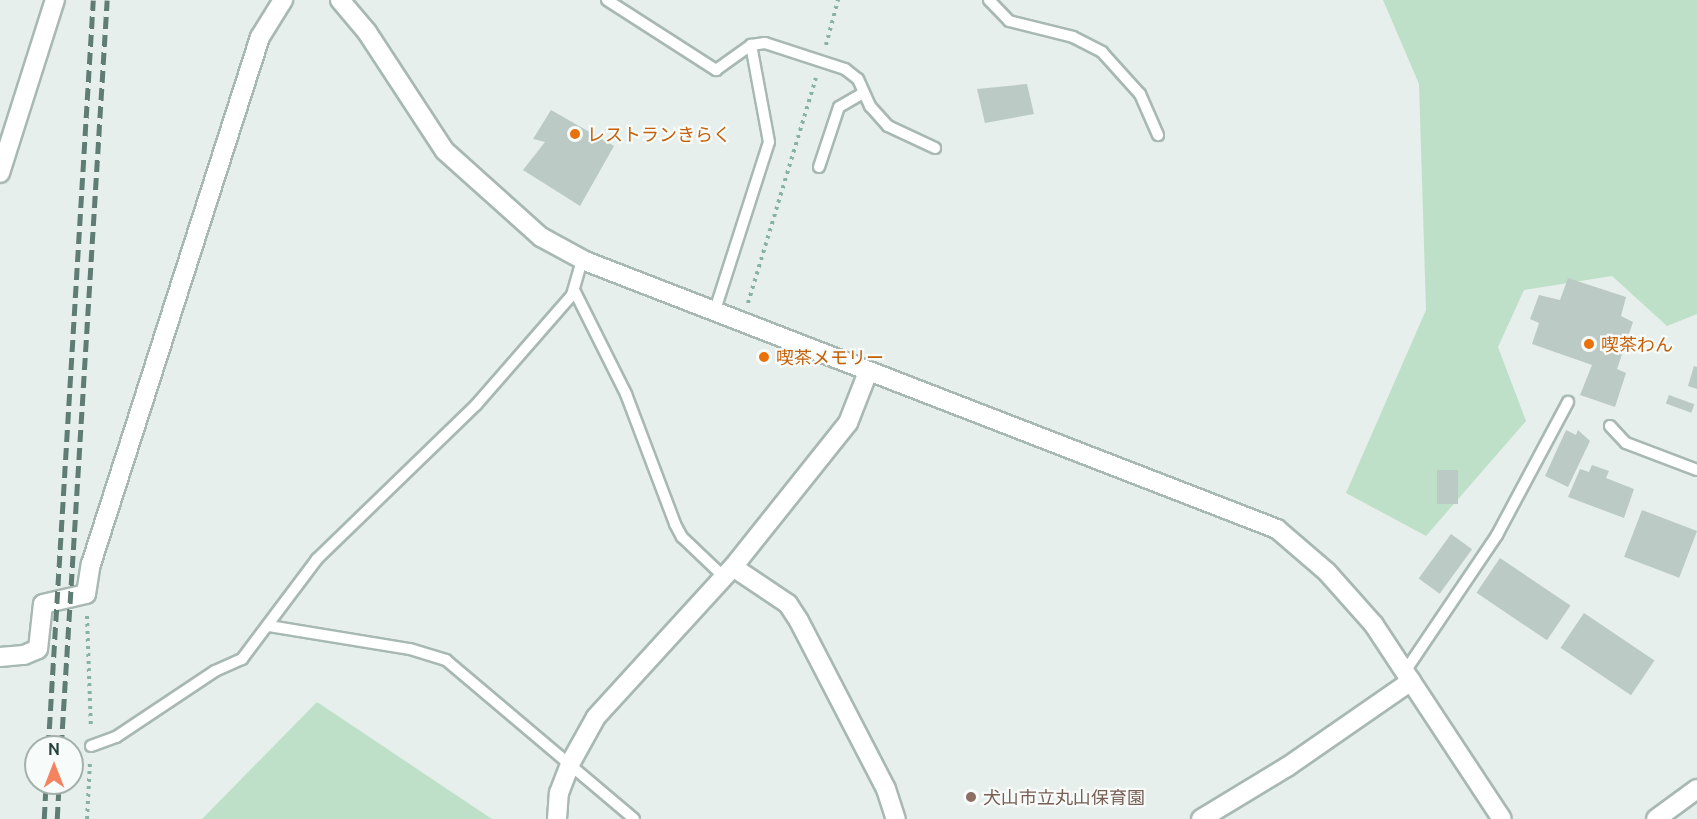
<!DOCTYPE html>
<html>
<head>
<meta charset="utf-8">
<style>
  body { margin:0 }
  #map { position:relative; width:1697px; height:819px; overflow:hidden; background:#e6efeb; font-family:Ubuntu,"Noto Sans JP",sans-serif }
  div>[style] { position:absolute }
  .green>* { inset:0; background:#bfe0c8 }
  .building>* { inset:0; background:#bbcac4; transform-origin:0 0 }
  .path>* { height:4px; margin-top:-2px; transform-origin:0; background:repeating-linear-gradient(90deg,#86b3a5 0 3px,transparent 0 7.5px) }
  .roads { filter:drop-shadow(2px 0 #a8b8b2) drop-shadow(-2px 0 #a8b8b2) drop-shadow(0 2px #a8b8b2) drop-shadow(0 -2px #a8b8b2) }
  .service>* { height:10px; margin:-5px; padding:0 5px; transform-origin:5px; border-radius:5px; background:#fff }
  .minor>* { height:18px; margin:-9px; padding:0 9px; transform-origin:9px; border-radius:9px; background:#fff }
  .rail>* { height:4.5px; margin-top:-2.25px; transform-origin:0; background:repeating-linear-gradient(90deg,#5f7d75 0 12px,transparent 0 18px) }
  .dots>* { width:16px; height:16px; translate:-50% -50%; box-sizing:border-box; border:3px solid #f7fbf9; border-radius:50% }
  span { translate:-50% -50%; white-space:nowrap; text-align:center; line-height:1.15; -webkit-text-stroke:4.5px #f7fbf9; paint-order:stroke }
  .food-label { font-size:18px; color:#c56008 }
  .left { translate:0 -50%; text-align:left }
  .education-label { font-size:18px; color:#785e54 }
  .north { position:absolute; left:24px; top:735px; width:60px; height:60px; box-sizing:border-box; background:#f7fbf9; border:2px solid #a3b1ad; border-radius:50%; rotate:0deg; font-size:16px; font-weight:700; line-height:24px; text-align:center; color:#24423a }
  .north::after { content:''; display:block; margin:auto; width:21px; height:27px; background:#f4845f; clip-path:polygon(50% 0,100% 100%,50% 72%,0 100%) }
</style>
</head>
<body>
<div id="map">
  <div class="green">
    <div style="clip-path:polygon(1383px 0,1697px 0,1697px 314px,1667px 326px,1612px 276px,1524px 290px,1498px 347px,1526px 421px,1426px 536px,1346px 493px,1426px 310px,1419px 84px)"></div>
    <div style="clip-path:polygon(317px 702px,492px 819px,202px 819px)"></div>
  </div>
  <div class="building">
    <div style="clip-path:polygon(1027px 84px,1034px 114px,985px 123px,977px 89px)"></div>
    <div style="clip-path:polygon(551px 110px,614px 146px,580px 206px,523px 170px,545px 142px,533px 139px)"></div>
    <div style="clip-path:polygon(1568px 278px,1626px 297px,1621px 316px,1633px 322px,1617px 369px,1626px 373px,1615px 407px,1580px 395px,1592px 365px,1532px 344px,1539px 323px,1530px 319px,1539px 295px,1560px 300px)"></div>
    <div style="clip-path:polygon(1694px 366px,1697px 367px,1697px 389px,1688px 386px)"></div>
    <div style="left:1669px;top:395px;width:27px;height:9px;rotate:20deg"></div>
    <div style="clip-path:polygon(1566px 430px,1576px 435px,1578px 430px,1590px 441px,1568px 487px,1545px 476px)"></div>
    <div style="clip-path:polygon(1592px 465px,1609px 471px,1606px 478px,1634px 489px,1624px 518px,1568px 497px,1580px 469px,1589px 472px)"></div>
    <div style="left:1437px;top:470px;width:21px;height:34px"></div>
    <div style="left:1642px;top:510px;width:59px;height:50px;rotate:21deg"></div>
    <div style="left:1451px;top:534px;width:26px;height:55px;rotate:36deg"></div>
    <div style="left:1500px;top:558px;width:85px;height:42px;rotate:34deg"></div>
    <div style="left:1584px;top:613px;width:85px;height:42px;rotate:34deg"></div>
  </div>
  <div class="path">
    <div style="left:826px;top:45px;width:47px;rotate:-75.1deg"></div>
    <div style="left:748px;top:303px;width:235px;rotate:-73.2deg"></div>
    <div style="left:87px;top:616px;width:112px;rotate:88deg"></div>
    <div style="left:87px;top:819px;width:57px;rotate:-87deg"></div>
  </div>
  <div class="roads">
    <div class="service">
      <div style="left:607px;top:0;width:130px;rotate:32.7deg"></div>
      <div style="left:716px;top:70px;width:43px;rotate:-35.5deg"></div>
      <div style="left:751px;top:45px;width:14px;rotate:-8deg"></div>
      <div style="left:765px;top:43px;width:84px;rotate:18deg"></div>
      <div style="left:845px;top:69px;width:16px;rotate:38deg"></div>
      <div style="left:858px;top:79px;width:30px;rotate:66deg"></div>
      <div style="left:870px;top:106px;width:27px;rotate:48deg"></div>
      <div style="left:888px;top:126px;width:52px;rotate:25.1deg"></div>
      <div style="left:989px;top:0;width:29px;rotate:46deg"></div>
      <div style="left:1009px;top:21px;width:66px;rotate:14deg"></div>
      <div style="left:1073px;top:37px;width:33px;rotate:27deg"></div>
      <div style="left:1102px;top:52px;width:57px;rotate:47.9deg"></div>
      <div style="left:1140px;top:94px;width:45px;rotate:66.3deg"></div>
      <div style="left:819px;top:167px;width:63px;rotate:-71.6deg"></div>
      <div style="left:839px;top:107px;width:28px;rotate:-30deg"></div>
      <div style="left:574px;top:290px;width:116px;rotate:63.4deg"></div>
      <div style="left:626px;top:394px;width:139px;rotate:69.3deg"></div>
      <div style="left:675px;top:524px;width:15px;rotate:62deg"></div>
      <div style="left:682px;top:537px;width:58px;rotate:43.6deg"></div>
      <div style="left:715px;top:310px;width:176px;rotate:-72.2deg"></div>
      <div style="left:769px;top:142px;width:99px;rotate:-100.5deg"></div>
      <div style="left:1610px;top:426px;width:23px;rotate:47deg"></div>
      <div style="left:1626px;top:443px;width:76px;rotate:20.8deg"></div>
      <div style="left:269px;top:626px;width:143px;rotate:9.3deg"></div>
      <div style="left:410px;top:649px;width:38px;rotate:17deg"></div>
      <div style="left:446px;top:660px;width:246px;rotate:40.2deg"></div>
      <div style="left:1406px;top:670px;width:163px;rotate:-56deg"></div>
      <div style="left:1497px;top:535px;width:151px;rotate:-61.9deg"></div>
      <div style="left:91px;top:746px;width:27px;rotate:-20deg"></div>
      <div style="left:116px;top:737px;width:119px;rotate:-33.7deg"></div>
      <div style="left:215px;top:671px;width:30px;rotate:-24deg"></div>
      <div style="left:242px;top:659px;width:125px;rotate:-53.1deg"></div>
      <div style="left:317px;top:559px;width:221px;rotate:-44.1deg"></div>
      <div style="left:476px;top:405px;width:146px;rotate:-48.9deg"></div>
      <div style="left:572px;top:295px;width:36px;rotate:-74deg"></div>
    </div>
    <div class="minor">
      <div style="left:340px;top:0;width:42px;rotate:49.8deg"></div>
      <div style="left:367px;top:32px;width:142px;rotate:56.8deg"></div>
      <div style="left:445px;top:151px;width:129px;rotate:41.9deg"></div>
      <div style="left:541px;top:237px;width:50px;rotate:28.6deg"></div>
      <div style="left:585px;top:261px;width:742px;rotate:21.17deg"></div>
      <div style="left:1277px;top:529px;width:66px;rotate:40.7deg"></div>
      <div style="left:1327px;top:572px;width:71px;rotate:48.4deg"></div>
      <div style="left:1374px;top:625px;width:232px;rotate:56.6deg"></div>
      <div style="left:0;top:173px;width:182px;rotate:-72.4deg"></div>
      <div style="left:733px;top:567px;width:66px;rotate:33.9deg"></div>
      <div style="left:788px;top:604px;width:20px;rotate:57deg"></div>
      <div style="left:799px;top:621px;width:189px;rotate:62.6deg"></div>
      <div style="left:886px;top:789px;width:32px;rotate:72deg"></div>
      <div style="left:0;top:657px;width:24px;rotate:-5deg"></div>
      <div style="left:24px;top:655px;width:15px;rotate:-23deg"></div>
      <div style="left:38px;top:649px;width:45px;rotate:-83.7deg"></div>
      <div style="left:43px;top:604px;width:44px;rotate:-13.1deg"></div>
      <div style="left:86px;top:594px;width:30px;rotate:-81deg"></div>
      <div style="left:91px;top:564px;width:553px;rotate:-72.22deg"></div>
      <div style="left:260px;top:37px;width:44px;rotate:-58.1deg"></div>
      <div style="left:557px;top:819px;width:26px;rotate:-86deg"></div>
      <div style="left:559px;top:793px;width:33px;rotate:-69deg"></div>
      <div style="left:571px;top:762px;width:51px;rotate:-60.9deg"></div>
      <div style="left:596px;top:717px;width:203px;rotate:-47.6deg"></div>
      <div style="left:733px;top:567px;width:184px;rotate:-51.4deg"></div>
      <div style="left:848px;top:423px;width:55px;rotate:-68.6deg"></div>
      <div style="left:1201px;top:819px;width:100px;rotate:-31.2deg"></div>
      <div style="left:1287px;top:767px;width:151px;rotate:-34.7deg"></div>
      <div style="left:1656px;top:819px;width:51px;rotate:-36.2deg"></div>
    </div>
  </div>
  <div class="rail">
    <div style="left:48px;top:747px;width:748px;rotate:-86.55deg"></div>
    <div style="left:61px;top:747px;width:748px;rotate:-86.48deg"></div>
    <div style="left:44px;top:819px;width:36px;rotate:-87deg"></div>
    <div style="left:57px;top:819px;width:36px;rotate:-87deg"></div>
  </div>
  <div class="dots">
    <div style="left:575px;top:134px;background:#e8710a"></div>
    <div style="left:1589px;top:344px;background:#e8710a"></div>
    <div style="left:764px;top:357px;background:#e8710a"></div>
    <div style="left:971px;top:797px;background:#8d6e63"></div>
  </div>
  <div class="food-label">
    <span class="left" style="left:587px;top:134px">レストランきらく</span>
    <span class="left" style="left:1601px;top:344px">喫茶わん</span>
    <span class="left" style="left:776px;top:357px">喫茶メモリー</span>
  </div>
  <div class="education-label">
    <span class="left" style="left:983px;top:797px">犬山市立丸山保育園</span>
  </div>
  <div class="north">N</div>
</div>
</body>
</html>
